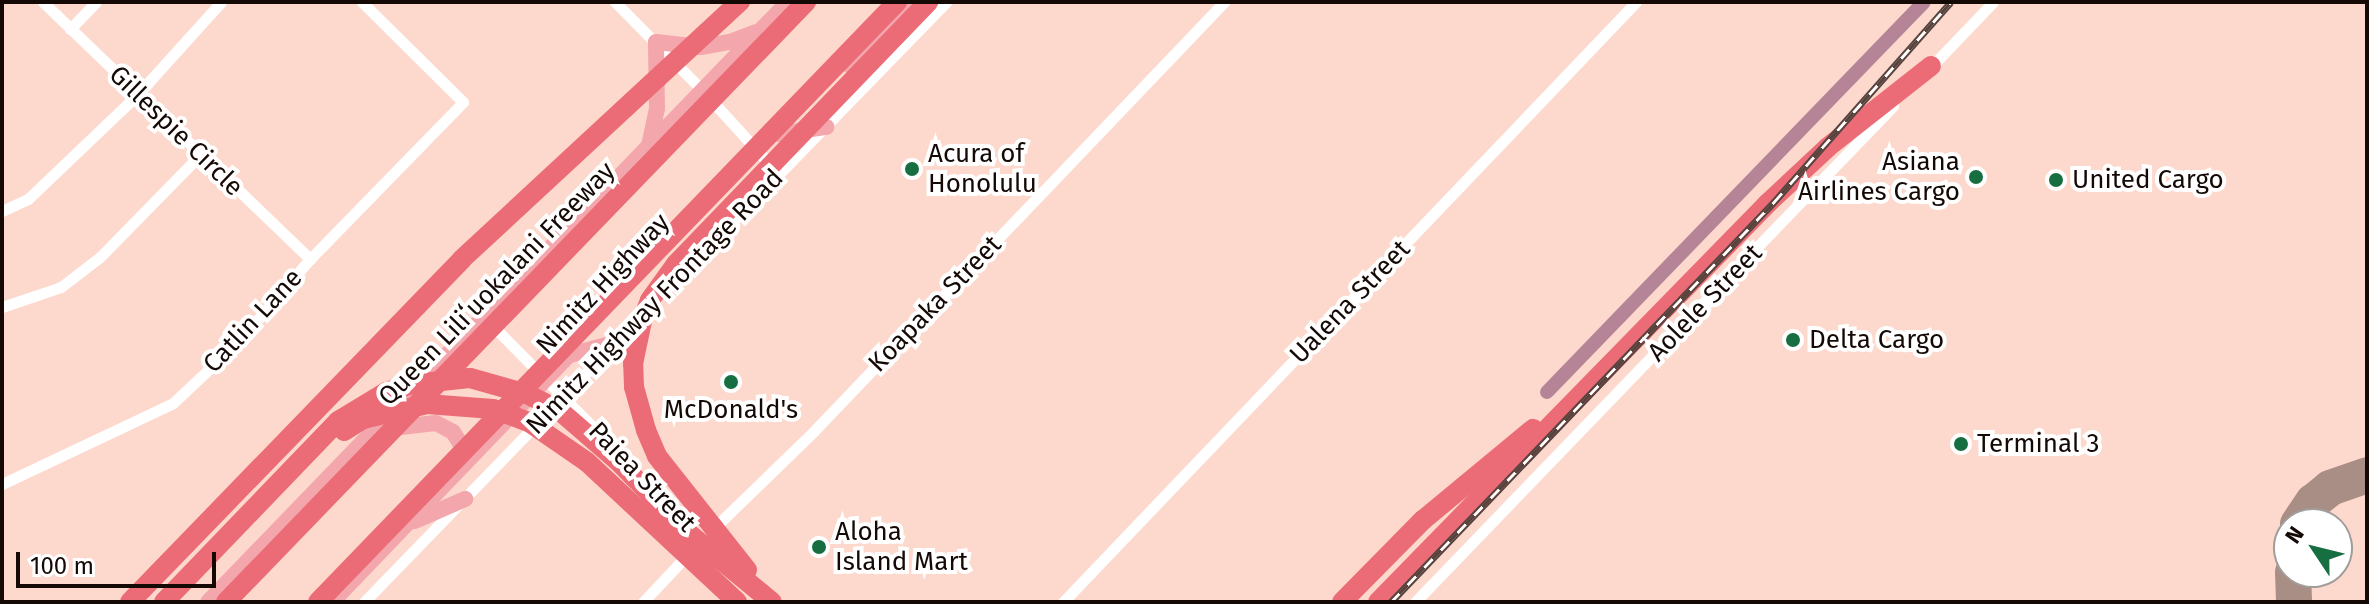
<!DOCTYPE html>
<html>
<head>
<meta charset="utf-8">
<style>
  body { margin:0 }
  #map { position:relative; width:2369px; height:604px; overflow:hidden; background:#fdd9cd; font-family:"Fira Sans",sans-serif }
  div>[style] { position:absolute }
  .canal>* { height:14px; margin:-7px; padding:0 7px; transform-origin:7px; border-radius:7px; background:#b58597 }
  .taxiway>* { height:36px; margin:-18px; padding:0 18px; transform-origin:18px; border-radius:18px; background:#a98e85 }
  .street>* { height:11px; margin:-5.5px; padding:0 5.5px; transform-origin:5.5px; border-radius:5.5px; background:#fff }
  .primary>* { height:16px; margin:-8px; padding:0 8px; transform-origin:8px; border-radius:8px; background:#f3a7ad }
  .highway>* { height:20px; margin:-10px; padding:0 10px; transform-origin:10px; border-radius:10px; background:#eb6c76 }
  .rail>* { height:7px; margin-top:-3.5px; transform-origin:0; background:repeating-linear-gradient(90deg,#fff 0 12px,#55433d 0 24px); box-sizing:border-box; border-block:2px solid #55433d }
  .dots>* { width:22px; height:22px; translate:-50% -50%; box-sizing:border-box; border:4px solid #fff; border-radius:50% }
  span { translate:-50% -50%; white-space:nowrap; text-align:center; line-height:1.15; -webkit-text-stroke:8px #fff; paint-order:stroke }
  .street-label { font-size:26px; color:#140905 }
  .poi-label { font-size:26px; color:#140905 }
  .left { translate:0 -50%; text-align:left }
  .right { translate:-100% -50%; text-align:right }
  .frame { position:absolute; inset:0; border:4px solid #140905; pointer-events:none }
  .north { position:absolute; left:2273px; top:508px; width:80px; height:80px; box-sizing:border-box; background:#fff; border:2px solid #a19d9b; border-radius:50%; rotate:305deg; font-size:22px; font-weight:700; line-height:32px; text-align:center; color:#140905 }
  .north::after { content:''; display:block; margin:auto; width:28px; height:36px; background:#176e40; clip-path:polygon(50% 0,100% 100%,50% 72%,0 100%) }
  .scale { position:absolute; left:16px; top:552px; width:200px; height:36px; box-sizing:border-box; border:4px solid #140905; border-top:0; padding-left:10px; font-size:24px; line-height:28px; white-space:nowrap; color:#140905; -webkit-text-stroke:6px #fff; paint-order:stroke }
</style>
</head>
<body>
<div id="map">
  <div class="canal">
    <div style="left:1547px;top:392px;width:542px;rotate:-45.97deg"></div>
  </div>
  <div class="taxiway">
    <div style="left:2298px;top:524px;width:27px;rotate:-56deg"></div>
    <div style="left:2313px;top:502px;width:22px;rotate:-39deg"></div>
    <div style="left:2330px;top:488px;width:39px;rotate:-19deg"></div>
    <div style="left:2293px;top:572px;width:30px;rotate:88deg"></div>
  </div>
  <div class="street">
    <div style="left:43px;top:2px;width:371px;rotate:43.9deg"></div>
    <div style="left:615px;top:2px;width:125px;rotate:45.3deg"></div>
    <div style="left:703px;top:91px;width:104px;rotate:47.7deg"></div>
    <div style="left:70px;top:29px;width:37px;rotate:-46deg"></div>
    <div style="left:1930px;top:68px;width:91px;rotate:-46.3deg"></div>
    <div style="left:2px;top:211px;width:29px;rotate:-25deg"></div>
    <div style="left:28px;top:199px;width:151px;rotate:-43.7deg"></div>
    <div style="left:137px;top:95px;width:125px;rotate:-47.9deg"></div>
    <div style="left:670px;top:286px;width:396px;rotate:-45.8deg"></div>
    <div style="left:2px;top:307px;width:62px;rotate:-18.7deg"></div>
    <div style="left:61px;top:287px;width:49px;rotate:-37.6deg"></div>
    <div style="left:100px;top:257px;width:143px;rotate:-45.6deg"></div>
    <div style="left:489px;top:322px;width:159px;rotate:45.3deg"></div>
    <div style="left:2px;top:484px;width:189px;rotate:-25.3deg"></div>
    <div style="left:173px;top:403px;width:92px;rotate:-43.2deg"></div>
    <div style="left:240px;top:340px;width:107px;rotate:-49.2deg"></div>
    <div style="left:310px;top:259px;width:219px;rotate:-45.7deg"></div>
    <div style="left:463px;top:102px;width:142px;rotate:-135.3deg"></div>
    <div style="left:712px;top:530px;width:141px;rotate:-44.1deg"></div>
    <div style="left:813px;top:432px;width:595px;rotate:-46.29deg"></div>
    <div style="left:364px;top:602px;width:395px;rotate:-45.9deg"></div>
    <div style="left:643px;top:602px;width:67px;rotate:-46.8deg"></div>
    <div style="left:1063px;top:602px;width:830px;rotate:-46.32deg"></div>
    <div style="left:1415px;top:602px;width:689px;rotate:-46.06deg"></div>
  </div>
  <div class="primary">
    <div style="left:849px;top:65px;width:91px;rotate:-44.1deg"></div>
    <div style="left:779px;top:134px;width:48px;rotate:-8.5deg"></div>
    <div style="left:649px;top:146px;width:38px;rotate:-78deg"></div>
    <div style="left:657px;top:109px;width:67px;rotate:-90.9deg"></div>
    <div style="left:656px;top:42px;width:45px;rotate:6.3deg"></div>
    <div style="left:701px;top:47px;width:29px;rotate:-10deg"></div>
    <div style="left:730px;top:42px;width:28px;rotate:-21deg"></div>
    <div style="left:570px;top:355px;width:49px;rotate:-15.5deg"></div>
    <div style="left:392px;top:428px;width:44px;rotate:-6.5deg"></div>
    <div style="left:436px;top:423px;width:19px;rotate:28deg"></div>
    <div style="left:453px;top:432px;width:19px;rotate:58deg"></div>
    <div style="left:463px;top:448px;width:13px;rotate:99deg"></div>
    <div style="left:415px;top:521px;width:55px;rotate:-23.7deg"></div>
    <div style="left:208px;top:602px;width:835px;rotate:-45.97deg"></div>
    <div style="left:332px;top:602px;width:342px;rotate:-46.2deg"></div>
  </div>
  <div class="highway">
    <div style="left:344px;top:431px;width:22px;rotate:-32deg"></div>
    <div style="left:363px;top:419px;width:66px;rotate:-13.2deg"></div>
    <div style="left:427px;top:404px;width:66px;rotate:4.3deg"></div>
    <div style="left:493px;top:409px;width:38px;rotate:20deg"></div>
    <div style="left:529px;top:422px;width:70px;rotate:34.6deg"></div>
    <div style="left:587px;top:462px;width:205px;rotate:43deg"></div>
    <div style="left:747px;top:570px;width:145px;rotate:-128.3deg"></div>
    <div style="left:657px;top:456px;width:28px;rotate:-113deg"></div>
    <div style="left:646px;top:430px;width:45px;rotate:-105.6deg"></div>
    <div style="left:634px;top:387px;width:23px;rotate:-92deg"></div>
    <div style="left:633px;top:364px;width:44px;rotate:-78.2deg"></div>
    <div style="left:642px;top:321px;width:22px;rotate:-69deg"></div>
    <div style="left:650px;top:300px;width:44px;rotate:-54.2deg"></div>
    <div style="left:676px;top:264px;width:364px;rotate:-46.1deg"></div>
    <div style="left:130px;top:602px;width:477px;rotate:-45.9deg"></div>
    <div style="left:462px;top:259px;width:379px;rotate:-42.8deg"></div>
    <div style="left:164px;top:602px;width:251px;rotate:-46.1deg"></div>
    <div style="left:338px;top:421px;width:56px;rotate:-31.1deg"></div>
    <div style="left:386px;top:392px;width:28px;rotate:-17deg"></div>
    <div style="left:413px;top:384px;width:57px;rotate:-6deg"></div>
    <div style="left:470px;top:378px;width:59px;rotate:15.7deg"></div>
    <div style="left:527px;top:394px;width:37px;rotate:27deg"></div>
    <div style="left:560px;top:411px;width:79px;rotate:40.9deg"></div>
    <div style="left:620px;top:463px;width:96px;rotate:45.8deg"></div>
    <div style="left:687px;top:532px;width:110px;rotate:39.5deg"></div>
    <div style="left:226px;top:602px;width:835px;rotate:-45.97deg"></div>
    <div style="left:318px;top:602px;width:834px;rotate:-46.02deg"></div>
    <div style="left:1342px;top:602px;width:115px;rotate:-45.4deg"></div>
    <div style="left:1423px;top:520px;width:143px;rotate:-39.6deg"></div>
    <div style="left:1378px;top:602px;width:558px;rotate:-45.65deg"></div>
    <div style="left:1768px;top:203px;width:82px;rotate:-43deg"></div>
    <div style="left:1828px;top:147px;width:131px;rotate:-38.2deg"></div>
  </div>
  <div class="rail">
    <div style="left:1391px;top:602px;width:554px;rotate:-46.24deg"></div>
    <div style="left:1774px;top:202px;width:267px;rotate:-48.5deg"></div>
  </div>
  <div class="dots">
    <div style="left:912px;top:169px;background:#176e40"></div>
    <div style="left:1976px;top:177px;background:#176e40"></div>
    <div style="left:2056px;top:180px;background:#176e40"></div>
    <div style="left:1793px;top:340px;background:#176e40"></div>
    <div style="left:731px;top:382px;background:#176e40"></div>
    <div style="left:1961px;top:444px;background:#176e40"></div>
    <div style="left:819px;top:547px;background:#176e40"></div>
  </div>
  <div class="street-label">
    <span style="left:176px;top:131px;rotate:44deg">Gillespie Circle</span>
    <span style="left:497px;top:284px;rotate:-46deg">Queen Liliʻuokalani Freeway</span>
    <span style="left:603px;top:284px;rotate:-47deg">Nimitz Highway</span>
    <span style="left:655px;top:302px;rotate:-46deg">Nimitz Highway Frontage Road</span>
    <span style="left:1350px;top:302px;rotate:-46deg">Ualena Street</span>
    <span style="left:1705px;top:303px;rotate:-46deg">Aolele Street</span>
    <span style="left:935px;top:304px;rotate:-46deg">Koapaka Street</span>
    <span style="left:253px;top:321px;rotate:-47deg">Catlin Lane</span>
    <span style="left:642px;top:477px;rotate:46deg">Paiea Street</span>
  </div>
  <div class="poi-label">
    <span class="left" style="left:928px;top:169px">Acura of<br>Honolulu</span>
    <span class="right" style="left:1960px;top:177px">Asiana<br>Airlines Cargo</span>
    <span class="left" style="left:2072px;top:180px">United Cargo</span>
    <span class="left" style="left:1809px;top:340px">Delta Cargo</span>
    <span style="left:731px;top:410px">McDonald's</span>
    <span class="left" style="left:1977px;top:444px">Terminal 3</span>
    <span class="left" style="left:835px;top:547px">Aloha<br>Island Mart</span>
  </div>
  <div class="frame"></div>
  <div class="north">N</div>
  <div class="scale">100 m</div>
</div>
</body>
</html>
